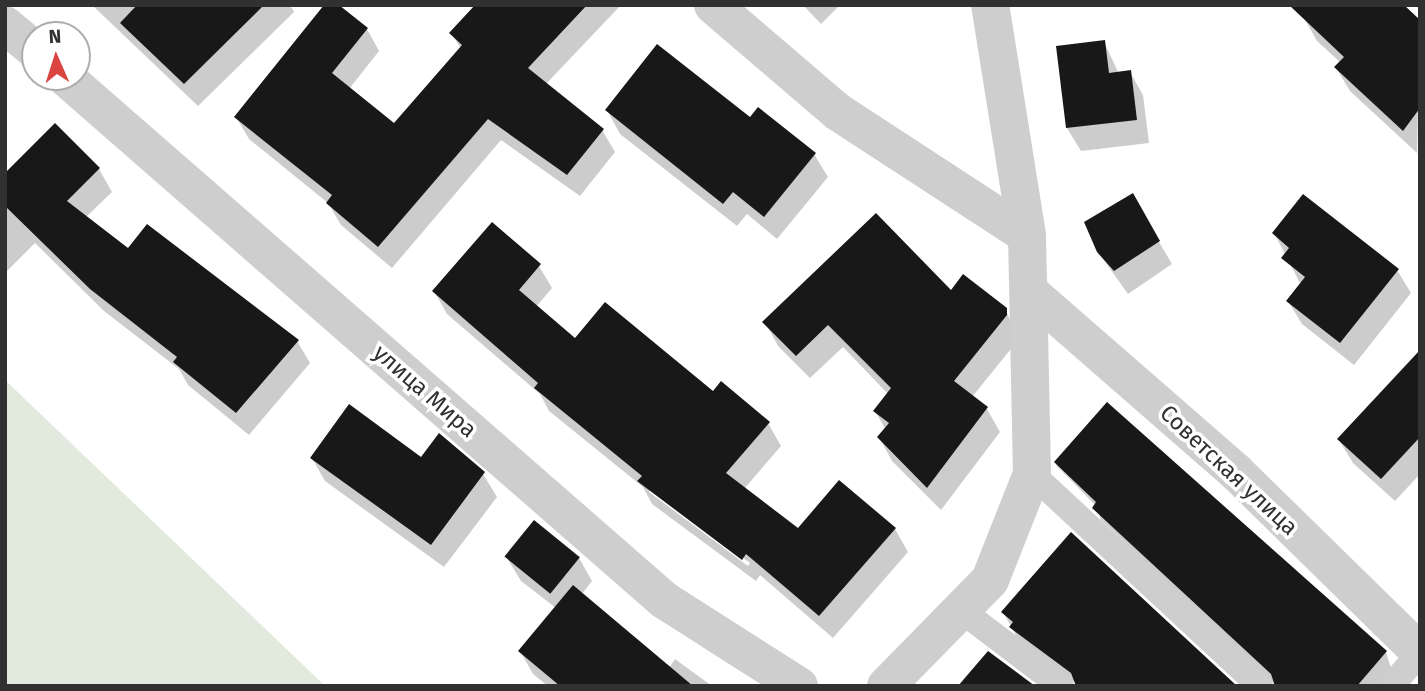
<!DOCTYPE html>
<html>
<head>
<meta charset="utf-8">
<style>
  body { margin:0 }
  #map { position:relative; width:1425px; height:691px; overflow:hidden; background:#fff; font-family:"Fira Sans",sans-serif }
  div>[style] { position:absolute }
  .green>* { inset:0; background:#e2e9dd }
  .shadow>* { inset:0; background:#0003 }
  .building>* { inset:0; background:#181818; transform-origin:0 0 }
  .service>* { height:26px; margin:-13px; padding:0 13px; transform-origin:13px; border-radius:13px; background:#cecece }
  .minor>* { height:38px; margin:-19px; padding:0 19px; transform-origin:19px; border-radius:19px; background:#cecece }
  span { translate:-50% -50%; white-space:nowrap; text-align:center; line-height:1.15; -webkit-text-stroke:7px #fff; paint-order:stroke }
  .street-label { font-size:23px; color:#313131 }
  .frame { position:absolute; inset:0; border:7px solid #313131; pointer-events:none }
  .north { position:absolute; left:21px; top:21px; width:70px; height:70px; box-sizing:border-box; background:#fff; border:2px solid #adadad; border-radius:50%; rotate:357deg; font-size:19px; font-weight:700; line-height:28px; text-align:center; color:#313131 }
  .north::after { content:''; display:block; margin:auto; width:24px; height:32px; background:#da4540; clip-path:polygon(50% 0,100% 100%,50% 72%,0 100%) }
</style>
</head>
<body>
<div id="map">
  <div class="green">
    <div style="clip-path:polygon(5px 380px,325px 686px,5px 686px)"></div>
  </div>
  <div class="shadow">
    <div style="clip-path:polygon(92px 5px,290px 5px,294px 12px,198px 106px)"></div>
    <div style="clip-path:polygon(478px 5px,621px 5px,546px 84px,602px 130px,615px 152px,580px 196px,501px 140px,392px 268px,341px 225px,328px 203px,249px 139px,236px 117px,367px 29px,379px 51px,349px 89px,395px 126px,461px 49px,451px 33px)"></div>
    <div style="clip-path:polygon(803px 5px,840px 5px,821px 24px)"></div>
    <div style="clip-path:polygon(1304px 18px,1420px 24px,1417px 153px,1350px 91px,1336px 68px,1341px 63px,1317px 41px)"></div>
    <div style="clip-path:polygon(1104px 42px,1119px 74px,1130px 72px,1143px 95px,1149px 143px,1081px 151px,1067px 128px,1058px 47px)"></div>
    <div style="clip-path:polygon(607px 110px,750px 120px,814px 154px,828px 177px,777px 239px,747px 214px,737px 226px,620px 134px)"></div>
    <div style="clip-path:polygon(55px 125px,99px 169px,112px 192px,85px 218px,128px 250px,297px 341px,310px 363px,249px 435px,188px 385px,179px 369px,104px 311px,35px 243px,5px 273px,5px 179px)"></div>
    <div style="clip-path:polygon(1132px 196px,1172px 264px,1128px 294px,1098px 252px)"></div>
    <div style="clip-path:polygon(1274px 233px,1397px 270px,1411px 293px,1354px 365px,1302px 324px,1288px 301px,1301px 285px)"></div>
    <div style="clip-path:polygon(evenodd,539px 266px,552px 288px,536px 307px,576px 340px,714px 393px,768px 423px,781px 446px,744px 489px,798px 530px,895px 529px,908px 552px,833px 638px,760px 575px,756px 581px,652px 504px,643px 487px,549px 411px,540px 394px,447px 314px,434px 291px,539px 266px,649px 487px,750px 563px,748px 566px,649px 492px,649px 487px)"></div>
    <div style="clip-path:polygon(951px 293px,1005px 309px,1019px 339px,972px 397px,987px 409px,1000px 432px,941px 510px,892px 461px,879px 437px,886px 430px,875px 411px,888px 394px,843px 347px,810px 378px,778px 346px,765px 322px)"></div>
    <div style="clip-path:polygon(1420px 352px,1420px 474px,1395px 501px,1353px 463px,1339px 440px)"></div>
    <div style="clip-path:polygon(1107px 404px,1296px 570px,1303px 582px,1276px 615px,1316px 588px,1386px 652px,1394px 678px,1389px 686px,1276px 686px,1101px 520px,1096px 506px,1056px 465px)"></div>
    <div style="clip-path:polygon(312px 458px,422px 459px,483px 474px,497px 497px,444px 567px,325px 481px)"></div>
    <div style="clip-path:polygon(507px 558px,579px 558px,592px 581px,581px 595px,669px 668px,675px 659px,712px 686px,548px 686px,533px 674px,520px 651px,556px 608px,521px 581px)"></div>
    <div style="clip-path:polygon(1003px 612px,1234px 686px,1077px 684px,1018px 639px)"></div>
  </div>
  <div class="building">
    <div style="clip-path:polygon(137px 5px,264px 5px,184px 84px,120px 23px)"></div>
    <div style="clip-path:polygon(324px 5px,339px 5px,368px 28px,332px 73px,394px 123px,462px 45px,449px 33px,475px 5px,587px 5px,528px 68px,604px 129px,567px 175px,488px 119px,378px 247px,326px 203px,332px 195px,234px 117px)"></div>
    <div style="clip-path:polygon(1289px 5px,1404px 5px,1420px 20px,1420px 108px,1403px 131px,1334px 67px,1344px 57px)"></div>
    <div style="clip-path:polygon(1105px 40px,1109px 73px,1131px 70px,1137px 120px,1066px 128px,1056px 46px)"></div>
    <div style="clip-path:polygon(657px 44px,750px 117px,758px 107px,816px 153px,764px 217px,733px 192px,723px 204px,605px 110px)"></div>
    <div style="clip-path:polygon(55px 123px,100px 168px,67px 201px,128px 248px,147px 224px,299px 340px,236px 413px,173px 362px,177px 357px,90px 289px,5px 206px,5px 173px)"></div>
    <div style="clip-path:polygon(1133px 193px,1160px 241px,1114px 271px,1097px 252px,1084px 222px)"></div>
    <div style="clip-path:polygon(1303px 194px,1399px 269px,1340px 343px,1286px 301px,1305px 277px,1281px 258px,1289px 248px,1272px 233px)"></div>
    <div style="clip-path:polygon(876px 213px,951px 290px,963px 274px,1007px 308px,1007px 315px,954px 381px,988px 407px,927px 488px,877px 437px,889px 423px,873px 411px,891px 388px,828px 325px,796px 356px,762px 322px)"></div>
    <div style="clip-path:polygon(492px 222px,541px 264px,519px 290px,575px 338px,605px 302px,713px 391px,721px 381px,770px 422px,726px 473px,798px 528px,839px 480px,896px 528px,819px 616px,746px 554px,742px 560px,637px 481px,642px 476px,534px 388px,538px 383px,432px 291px)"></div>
    <div style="clip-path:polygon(1420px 350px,1420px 437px,1381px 479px,1337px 439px)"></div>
    <div style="clip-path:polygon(1107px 402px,1387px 651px,1357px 686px,1275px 686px,1271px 674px,1092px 508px,1096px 502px,1054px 462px)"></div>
    <div style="clip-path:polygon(349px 404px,421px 457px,439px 433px,485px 472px,431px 545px,310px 458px)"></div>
    <div style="left:534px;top:520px;width:59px;height:47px;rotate:39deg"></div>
    <div style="clip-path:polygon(1071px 532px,1237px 686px,1076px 686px,1071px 673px,1009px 627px,1013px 622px,1001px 612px)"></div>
    <div style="clip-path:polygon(573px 585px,693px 686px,560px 686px,518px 651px)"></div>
    <div style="clip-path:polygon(988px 651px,1035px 686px,958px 686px)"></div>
  </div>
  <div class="service">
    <div style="left:1032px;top:474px;width:311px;rotate:42.9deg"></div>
    <div style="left:962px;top:611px;width:124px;rotate:37.1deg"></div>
    <div style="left:1391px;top:686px;width:44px;rotate:-48.7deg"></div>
  </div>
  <div class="minor">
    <div style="left:713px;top:5px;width:165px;rotate:40.6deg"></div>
    <div style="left:838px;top:112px;width:225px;rotate:33.1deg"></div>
    <div style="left:5px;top:25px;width:39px;rotate:40deg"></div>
    <div style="left:65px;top:77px;width:795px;rotate:41.12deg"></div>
    <div style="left:664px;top:600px;width:160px;rotate:32.5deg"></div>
    <div style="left:1032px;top:294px;width:271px;rotate:41.1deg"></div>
    <div style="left:1236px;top:472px;width:257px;rotate:44.4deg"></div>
    <div style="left:886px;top:686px;width:148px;rotate:-45.5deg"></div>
    <div style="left:990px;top:580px;width:114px;rotate:-68.4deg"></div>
    <div style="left:1032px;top:474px;width:239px;rotate:-91.2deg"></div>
    <div style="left:1027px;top:235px;width:233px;rotate:-99.1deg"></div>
  </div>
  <div class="street-label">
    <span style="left:425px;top:391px;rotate:41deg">улица Мира</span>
    <span style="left:1229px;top:470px;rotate:43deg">Советская улица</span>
  </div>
  <div class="frame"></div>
  <div class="north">N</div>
</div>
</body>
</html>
